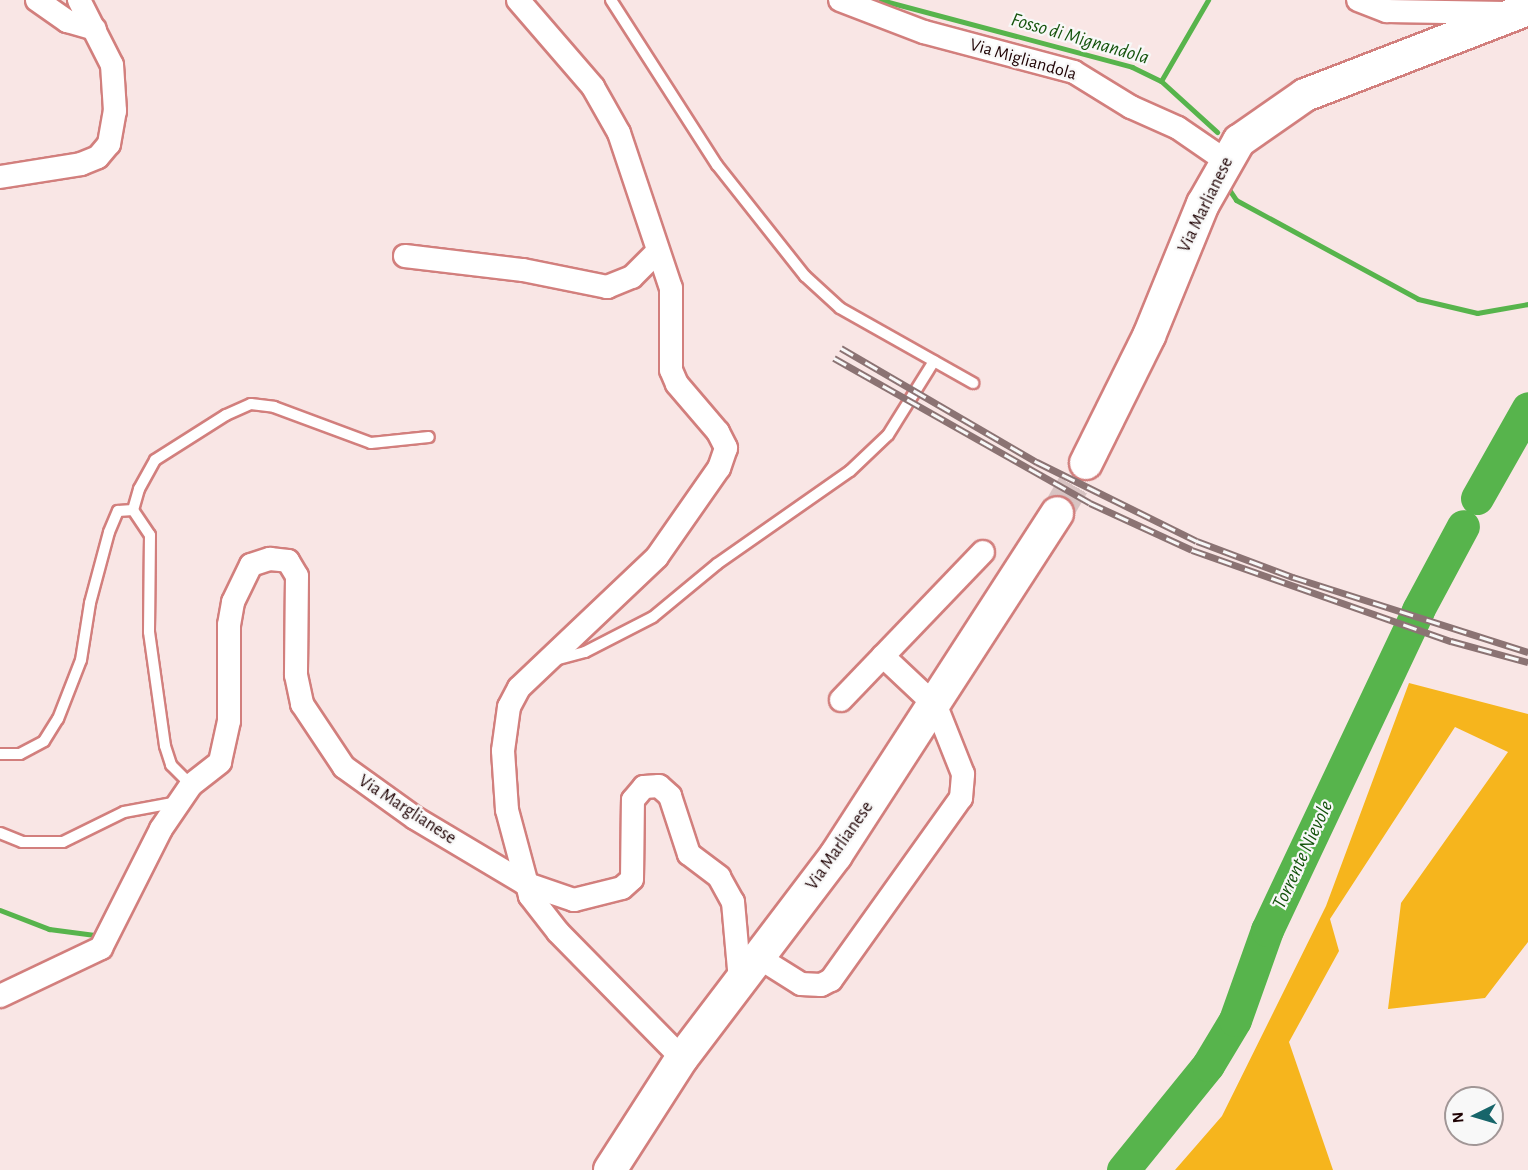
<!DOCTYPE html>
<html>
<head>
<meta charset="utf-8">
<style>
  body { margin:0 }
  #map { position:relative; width:1528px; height:1170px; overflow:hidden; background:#f9e6e5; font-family:"Alegreya Sans",sans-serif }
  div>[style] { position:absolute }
  .green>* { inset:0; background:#f6b51d }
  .stream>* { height:5px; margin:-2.5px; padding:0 2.5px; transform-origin:2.5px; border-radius:2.5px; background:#57b44c }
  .river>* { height:33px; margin:-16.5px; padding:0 16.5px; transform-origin:16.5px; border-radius:16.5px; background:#57b44c }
  .secondary-tunnel>* { height:32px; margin-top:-16px; transform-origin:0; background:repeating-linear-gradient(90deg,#d8c4c3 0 32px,transparent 0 48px) }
  .roads { filter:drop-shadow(2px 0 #d27f7d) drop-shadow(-2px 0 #d27f7d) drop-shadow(0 2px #d27f7d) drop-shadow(0 -2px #d27f7d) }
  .lane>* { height:10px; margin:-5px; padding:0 5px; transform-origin:5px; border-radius:5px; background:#fff }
  .street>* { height:22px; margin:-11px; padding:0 11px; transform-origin:11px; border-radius:11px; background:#fff }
  .secondary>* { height:32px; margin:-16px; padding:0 16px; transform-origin:16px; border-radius:16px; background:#fff }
  .rail>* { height:7px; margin-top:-3.5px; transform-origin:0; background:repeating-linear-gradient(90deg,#f8f8f8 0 14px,#8b7373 0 28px); box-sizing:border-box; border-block:2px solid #8b7373 }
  span { translate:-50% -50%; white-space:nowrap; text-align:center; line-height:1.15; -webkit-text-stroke:4.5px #f8f8f8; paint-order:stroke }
  .street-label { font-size:18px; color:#1f0304 }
  .water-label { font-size:20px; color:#14530c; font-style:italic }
  .north { position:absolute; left:1444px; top:1086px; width:60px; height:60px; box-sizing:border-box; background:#f8f8f8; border:2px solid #a19696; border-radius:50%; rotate:265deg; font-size:16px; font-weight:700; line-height:24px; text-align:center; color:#1f0304 }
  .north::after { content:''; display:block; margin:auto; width:21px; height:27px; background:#17656a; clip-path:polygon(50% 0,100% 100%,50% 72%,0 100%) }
</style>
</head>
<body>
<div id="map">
  <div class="green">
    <div style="clip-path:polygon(1409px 683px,1528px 714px,1528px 942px,1485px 998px,1388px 1009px,1401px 903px,1508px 752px,1455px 727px,1330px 919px,1339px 951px,1289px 1042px,1333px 1170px,1175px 1170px,1222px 1116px,1326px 906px)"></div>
  </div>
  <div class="stream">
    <div style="left:881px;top:0;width:260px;rotate:14.9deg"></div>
    <div style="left:1132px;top:67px;width:32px;rotate:26deg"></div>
    <div style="left:1161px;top:81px;width:76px;rotate:42.3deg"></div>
    <div style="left:1161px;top:81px;width:94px;rotate:-59.9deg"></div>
    <div style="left:1226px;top:185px;width:18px;rotate:56deg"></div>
    <div style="left:1236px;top:200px;width:207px;rotate:28.5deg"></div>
    <div style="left:1418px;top:299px;width:61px;rotate:13.3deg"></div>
    <div style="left:1477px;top:313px;width:52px;rotate:-10deg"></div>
    <div style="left:0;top:910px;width:53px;rotate:21.2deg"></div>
    <div style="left:49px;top:929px;width:46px;rotate:7.4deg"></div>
  </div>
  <div class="river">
    <div style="left:1477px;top:498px;width:103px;rotate:-60.5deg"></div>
    <div style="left:1123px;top:1170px;width:135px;rotate:-51deg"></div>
    <div style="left:1208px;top:1065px;width:52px;rotate:-59deg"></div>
    <div style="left:1235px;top:1020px;width:96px;rotate:-70.4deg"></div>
    <div style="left:1267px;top:930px;width:354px;rotate:-64.7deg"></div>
    <div style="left:1418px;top:610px;width:95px;rotate:-61.8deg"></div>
  </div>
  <div class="secondary-tunnel">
    <div style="left:1057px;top:513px;width:58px;rotate:-59.9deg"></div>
  </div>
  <div class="roads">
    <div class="lane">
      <div style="left:611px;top:0;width:196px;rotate:57.3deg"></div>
      <div style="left:717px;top:165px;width:142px;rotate:51.6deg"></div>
      <div style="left:805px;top:276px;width:47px;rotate:42.4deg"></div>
      <div style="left:840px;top:308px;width:153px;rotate:29.4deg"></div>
      <div style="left:133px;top:510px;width:22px;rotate:-74deg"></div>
      <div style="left:139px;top:489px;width:33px;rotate:-61deg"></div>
      <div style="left:155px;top:460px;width:84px;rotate:-32.4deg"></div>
      <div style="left:226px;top:415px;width:27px;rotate:-24deg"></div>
      <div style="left:251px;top:404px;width:23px;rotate:7deg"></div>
      <div style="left:274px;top:407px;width:103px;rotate:20.4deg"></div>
      <div style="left:371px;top:443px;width:58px;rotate:-5.9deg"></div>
      <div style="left:555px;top:660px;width:31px;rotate:-15deg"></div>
      <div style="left:585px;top:652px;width:76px;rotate:-27.2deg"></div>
      <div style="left:653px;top:617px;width:83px;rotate:-39.6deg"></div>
      <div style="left:717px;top:564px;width:162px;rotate:-35deg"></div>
      <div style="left:850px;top:471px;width:52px;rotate:-43.5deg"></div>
      <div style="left:888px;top:435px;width:87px;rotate:-58.1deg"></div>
      <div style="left:0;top:754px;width:20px"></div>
      <div style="left:20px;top:754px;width:27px;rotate:-28deg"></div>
      <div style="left:44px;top:741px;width:26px;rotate:-58deg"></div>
      <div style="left:58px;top:719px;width:63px;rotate:-68.7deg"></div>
      <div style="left:81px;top:660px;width:58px;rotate:-81deg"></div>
      <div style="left:90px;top:603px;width:73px;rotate:-75deg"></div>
      <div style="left:109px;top:532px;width:23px;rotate:-67deg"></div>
      <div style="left:118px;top:511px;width:15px;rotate:-4deg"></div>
      <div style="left:133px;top:510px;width:30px;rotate:56deg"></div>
      <div style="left:150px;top:535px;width:97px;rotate:90.6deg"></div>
      <div style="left:149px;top:632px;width:115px;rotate:82deg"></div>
      <div style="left:165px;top:746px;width:20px;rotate:72deg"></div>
      <div style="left:171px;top:765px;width:28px;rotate:45deg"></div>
      <div style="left:0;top:833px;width:24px;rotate:22deg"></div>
      <div style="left:22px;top:842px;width:41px"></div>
      <div style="left:63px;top:842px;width:68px;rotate:-26.2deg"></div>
      <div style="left:124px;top:812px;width:55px;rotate:-10.5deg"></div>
    </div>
    <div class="street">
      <div style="left:37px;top:0;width:37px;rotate:35deg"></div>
      <div style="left:67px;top:21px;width:29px;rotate:16deg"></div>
      <div style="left:518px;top:0;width:115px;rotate:49.2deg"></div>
      <div style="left:593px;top:87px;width:53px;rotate:60.5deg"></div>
      <div style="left:619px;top:133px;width:163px;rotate:71.5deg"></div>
      <div style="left:671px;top:288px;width:82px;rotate:90deg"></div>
      <div style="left:671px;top:370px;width:15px;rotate:67deg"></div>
      <div style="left:677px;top:384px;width:63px;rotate:49.5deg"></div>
      <div style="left:718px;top:432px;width:18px;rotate:63deg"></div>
      <div style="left:726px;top:448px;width:21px;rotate:109deg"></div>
      <div style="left:719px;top:468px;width:108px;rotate:124.9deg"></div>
      <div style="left:657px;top:557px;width:190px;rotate:136.5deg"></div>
      <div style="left:519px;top:688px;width:21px;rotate:118deg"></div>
      <div style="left:509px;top:707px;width:44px;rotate:97.8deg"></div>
      <div style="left:503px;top:751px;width:59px;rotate:86.1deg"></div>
      <div style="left:507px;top:810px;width:89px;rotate:75deg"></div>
      <div style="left:530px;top:896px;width:46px;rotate:52.1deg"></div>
      <div style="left:558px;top:932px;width:177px;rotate:45.5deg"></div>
      <div style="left:840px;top:0;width:90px;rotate:20.9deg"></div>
      <div style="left:924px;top:32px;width:155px;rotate:14.9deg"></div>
      <div style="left:1074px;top:72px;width:67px;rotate:31.6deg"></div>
      <div style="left:1131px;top:107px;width:51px;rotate:24.1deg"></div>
      <div style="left:1178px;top:128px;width:58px;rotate:34.5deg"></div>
      <div style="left:1358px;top:0;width:31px;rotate:21deg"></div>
      <div style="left:1387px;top:11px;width:117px;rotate:1deg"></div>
      <div style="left:0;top:177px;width:82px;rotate:-9.1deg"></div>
      <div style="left:81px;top:164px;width:18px;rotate:-22deg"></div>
      <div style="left:98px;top:157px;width:17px;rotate:-50deg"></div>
      <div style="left:109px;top:144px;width:34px;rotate:-80deg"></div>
      <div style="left:115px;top:111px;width:46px;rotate:-93.7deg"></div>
      <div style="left:112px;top:65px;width:73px;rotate:-116.9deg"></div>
      <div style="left:405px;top:256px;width:119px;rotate:6.8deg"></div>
      <div style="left:523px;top:270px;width:86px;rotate:11.4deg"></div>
      <div style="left:607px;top:287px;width:27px;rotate:-22deg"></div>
      <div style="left:632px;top:277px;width:35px;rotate:-45deg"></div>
      <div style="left:841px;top:700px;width:205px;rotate:-46.2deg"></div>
      <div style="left:758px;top:957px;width:51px;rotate:32.1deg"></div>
      <div style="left:801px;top:984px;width:20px;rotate:3deg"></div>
      <div style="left:821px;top:985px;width:11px;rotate:-27deg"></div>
      <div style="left:831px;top:980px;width:224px;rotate:-54.5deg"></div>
      <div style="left:961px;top:798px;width:24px;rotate:-85deg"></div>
      <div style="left:963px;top:774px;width:73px;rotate:-111.7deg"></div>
      <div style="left:936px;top:706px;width:73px;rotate:-136.7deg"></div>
      <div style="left:0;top:996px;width:112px;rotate:-25.4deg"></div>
      <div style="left:101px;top:948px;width:133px;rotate:-63.2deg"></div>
      <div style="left:161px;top:829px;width:53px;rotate:-55.7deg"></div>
      <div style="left:191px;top:785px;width:37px;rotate:-38deg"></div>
      <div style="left:220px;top:762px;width:42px;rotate:-77.6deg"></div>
      <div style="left:229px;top:721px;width:96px;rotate:-90deg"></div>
      <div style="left:229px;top:625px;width:23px;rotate:-80deg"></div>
      <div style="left:233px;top:602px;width:41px;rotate:-64.1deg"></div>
      <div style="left:251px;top:565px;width:20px;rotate:-18deg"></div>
      <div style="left:270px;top:559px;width:18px;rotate:6deg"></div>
      <div style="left:288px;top:561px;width:17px;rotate:59deg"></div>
      <div style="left:297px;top:576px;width:99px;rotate:90.6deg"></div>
      <div style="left:296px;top:675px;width:30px;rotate:78deg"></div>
      <div style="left:302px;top:704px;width:76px;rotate:56.3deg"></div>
      <div style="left:344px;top:767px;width:87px;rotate:35.7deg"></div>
      <div style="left:415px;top:818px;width:127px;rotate:30.8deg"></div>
      <div style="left:524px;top:883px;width:53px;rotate:18.8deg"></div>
      <div style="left:574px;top:900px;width:49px;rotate:-14deg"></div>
      <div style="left:622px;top:888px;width:13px;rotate:-42deg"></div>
      <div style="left:632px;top:879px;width:79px;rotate:-89.3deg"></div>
      <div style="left:633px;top:800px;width:17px;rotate:-50deg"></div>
      <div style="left:644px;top:787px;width:15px;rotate:-4deg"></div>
      <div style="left:659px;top:786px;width:15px;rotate:42deg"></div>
      <div style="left:670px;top:796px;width:61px;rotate:71.9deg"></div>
      <div style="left:689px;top:854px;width:38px;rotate:37deg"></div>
      <div style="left:719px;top:877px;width:29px;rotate:61deg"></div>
      <div style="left:733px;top:902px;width:78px;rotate:84.9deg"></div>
    </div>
    <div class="secondary">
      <div style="left:1086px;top:463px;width:142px;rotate:-63.6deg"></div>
      <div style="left:1149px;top:336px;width:143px;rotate:-67.8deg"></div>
      <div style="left:1203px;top:204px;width:73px;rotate:-60.3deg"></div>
      <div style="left:1239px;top:141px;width:80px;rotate:-34.9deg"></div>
      <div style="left:1305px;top:95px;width:239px;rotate:-21.1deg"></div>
      <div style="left:610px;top:1170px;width:133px;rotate:-57.3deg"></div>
      <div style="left:682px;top:1058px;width:255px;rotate:-52.8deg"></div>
      <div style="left:836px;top:855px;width:407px;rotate:-57.1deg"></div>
    </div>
  </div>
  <div class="rail">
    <div style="left:841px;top:348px;width:227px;rotate:30.2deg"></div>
    <div style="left:1037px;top:462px;width:178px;rotate:26.3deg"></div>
    <div style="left:1197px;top:541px;width:103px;rotate:20.6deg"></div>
    <div style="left:1293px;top:577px;width:247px;rotate:17.7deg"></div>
    <div style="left:834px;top:358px;width:294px;rotate:29.5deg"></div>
    <div style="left:1090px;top:503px;width:112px;rotate:24.7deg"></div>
    <div style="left:1192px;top:550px;width:275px;rotate:19.4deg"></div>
    <div style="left:1451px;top:641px;width:80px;rotate:15.3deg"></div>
  </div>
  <div class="street-label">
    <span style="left:1023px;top:60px;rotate:16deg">Via Migliandola</span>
    <span style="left:1206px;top:205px;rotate:-64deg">Via Marlianese</span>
    <span style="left:407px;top:810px;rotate:33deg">Via Marglianese</span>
    <span style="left:840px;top:846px;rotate:-55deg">Via Marlianese</span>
  </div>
  <div class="water-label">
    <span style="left:1080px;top:39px;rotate:16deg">Fosso di Mignandola</span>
    <span style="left:1303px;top:855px;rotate:-65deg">Torrente Nievole</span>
  </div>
  <div class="north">N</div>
</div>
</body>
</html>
